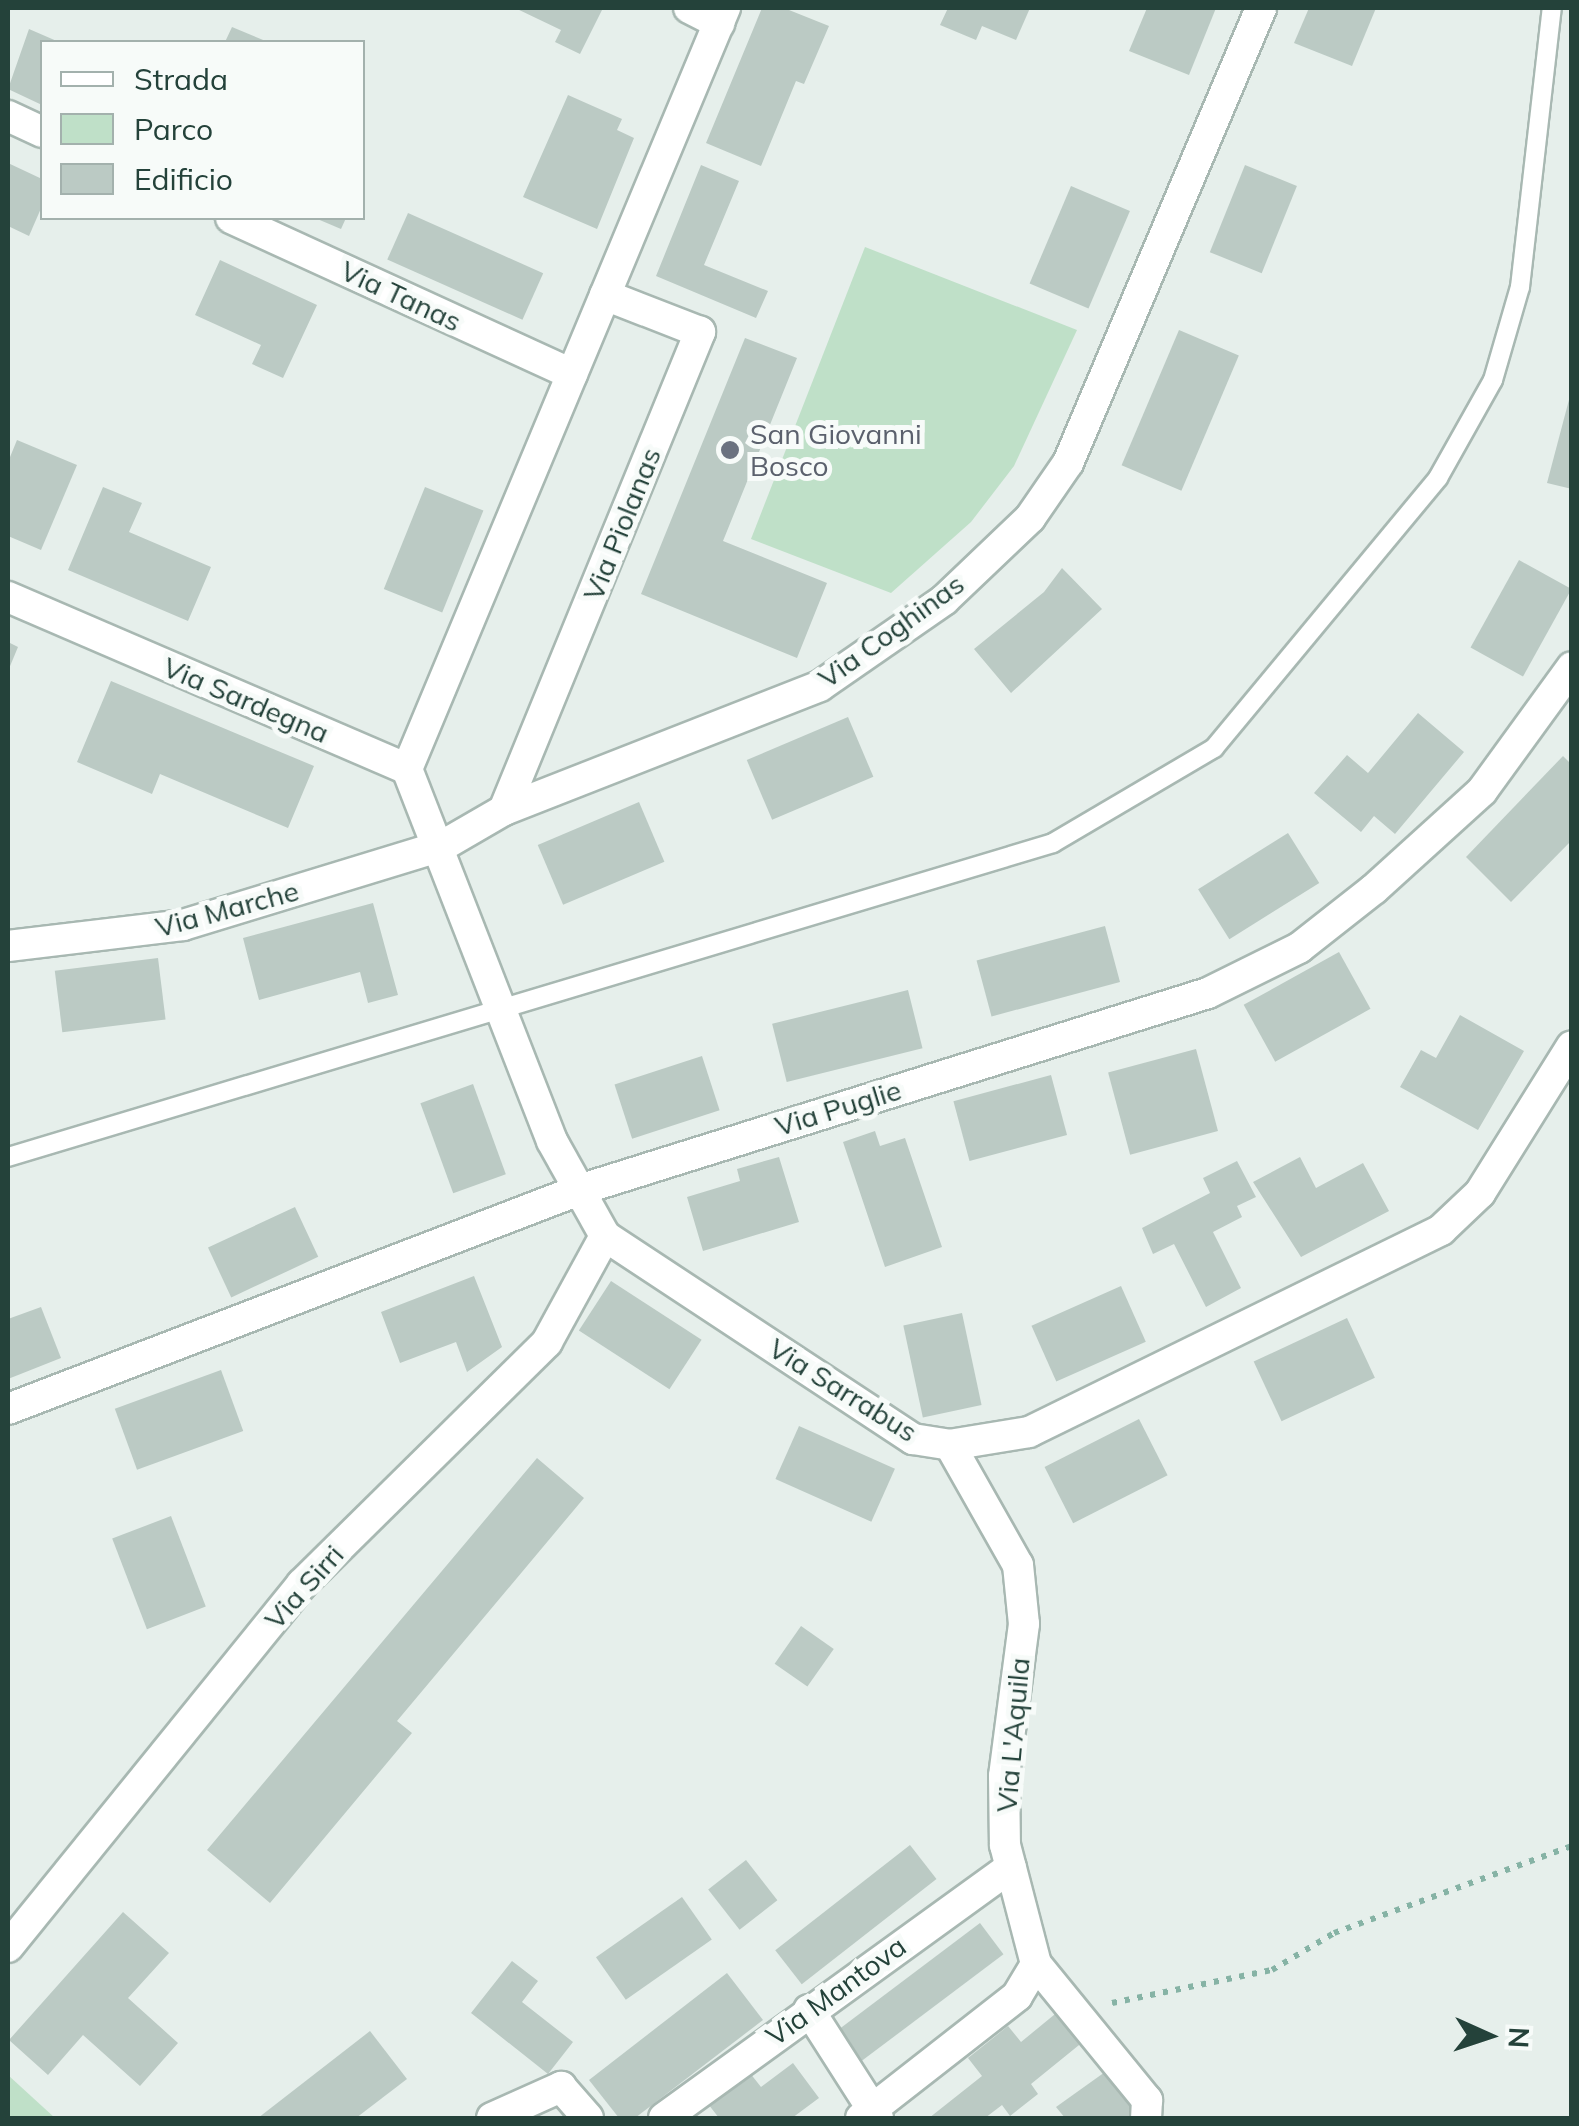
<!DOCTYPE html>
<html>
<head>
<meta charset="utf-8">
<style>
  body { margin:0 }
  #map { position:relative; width:1579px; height:2126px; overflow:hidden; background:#e6efeb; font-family:Mulish,sans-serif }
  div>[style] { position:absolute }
  .green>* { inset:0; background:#bfe0c8 }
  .building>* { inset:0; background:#bbcac4; transform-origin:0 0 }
  .path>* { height:6px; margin-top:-3px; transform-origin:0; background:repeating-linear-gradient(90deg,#86b3a5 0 5px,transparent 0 13px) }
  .roads { filter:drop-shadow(2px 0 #a8b8b2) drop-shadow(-2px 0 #a8b8b2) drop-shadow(0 2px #a8b8b2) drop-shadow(0 -2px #a8b8b2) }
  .lane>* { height:18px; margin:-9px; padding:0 9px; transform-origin:9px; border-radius:9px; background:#fff }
  .street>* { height:30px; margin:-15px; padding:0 15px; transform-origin:15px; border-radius:15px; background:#fff }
  .dots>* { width:28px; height:28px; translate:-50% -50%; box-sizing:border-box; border:5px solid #f7fbf9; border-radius:50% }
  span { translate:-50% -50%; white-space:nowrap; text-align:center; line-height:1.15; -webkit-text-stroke:10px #f7fbf9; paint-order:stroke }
  .street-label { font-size:28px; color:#24423a }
  .worship-label { font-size:28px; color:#5b616d }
  .left { translate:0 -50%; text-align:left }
  .frame { position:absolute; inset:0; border:10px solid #24423a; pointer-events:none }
  .legend { position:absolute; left:40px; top:40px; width:325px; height:180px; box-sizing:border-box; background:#f7fbf9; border:2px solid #a3b1ad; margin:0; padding:12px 18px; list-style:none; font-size:30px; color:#24423a }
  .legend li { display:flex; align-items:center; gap:20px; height:50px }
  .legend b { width:50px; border:2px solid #a3b1ad }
  .north { position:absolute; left:1439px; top:1986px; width:100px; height:100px; -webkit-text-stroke:8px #f7fbf9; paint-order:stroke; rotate:93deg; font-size:28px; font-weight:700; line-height:40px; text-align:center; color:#24423a }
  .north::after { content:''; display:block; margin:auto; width:35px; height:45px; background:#24423a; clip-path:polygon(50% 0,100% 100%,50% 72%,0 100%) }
</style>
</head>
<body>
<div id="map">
  <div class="green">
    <div style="clip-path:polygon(865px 247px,1077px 330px,1014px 466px,971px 522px,891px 593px,751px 539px)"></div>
    <div style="clip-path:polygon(8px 2075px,55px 2118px,8px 2118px)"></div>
  </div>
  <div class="building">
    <div style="clip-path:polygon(515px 8px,603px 8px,580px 54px,555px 42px,561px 30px)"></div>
    <div style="clip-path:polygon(762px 8px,784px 8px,829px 26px,804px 84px,796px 81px,761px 166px,706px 143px)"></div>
    <div style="clip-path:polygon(948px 8px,1030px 8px,1016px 40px,982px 26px,976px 40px,940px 25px)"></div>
    <div style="clip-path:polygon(1147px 8px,1216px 8px,1189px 75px,1129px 51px)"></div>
    <div style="clip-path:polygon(1309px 8px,1376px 8px,1352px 66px,1294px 43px)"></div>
    <div style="clip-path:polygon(232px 27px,268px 42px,225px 42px)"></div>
    <div style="clip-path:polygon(29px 29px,59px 42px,42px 42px,42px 105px,8px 89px)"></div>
    <div style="clip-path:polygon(568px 95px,622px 119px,617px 130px,634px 138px,597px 229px,523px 197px)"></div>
    <div style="clip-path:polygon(8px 163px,42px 179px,42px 206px,29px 236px,8px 226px)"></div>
    <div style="clip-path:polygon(701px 165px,739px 181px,704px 265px,768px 291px,756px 318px,656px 276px)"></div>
    <div style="left:1245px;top:165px;width:56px;height:94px;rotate:22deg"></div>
    <div style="left:1071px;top:186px;width:64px;height:106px;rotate:23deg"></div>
    <div style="left:408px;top:213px;width:148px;height:51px;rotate:24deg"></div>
    <div style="clip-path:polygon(315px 218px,346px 218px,341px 229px)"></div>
    <div style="clip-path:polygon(220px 260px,317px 305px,283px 378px,252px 364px,261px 345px,195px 315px)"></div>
    <div style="left:1179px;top:330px;width:65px;height:147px;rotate:23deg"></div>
    <div style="clip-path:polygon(745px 338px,797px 358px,723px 541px,827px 583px,797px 658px,641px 594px)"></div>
    <div style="clip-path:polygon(1570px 396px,1572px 396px,1572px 489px,1547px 483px)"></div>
    <div style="clip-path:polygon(17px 440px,77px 465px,41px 550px,8px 536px,8px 462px)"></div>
    <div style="clip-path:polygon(103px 487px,142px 503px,129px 532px,211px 567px,188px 621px,68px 570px)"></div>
    <div style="left:425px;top:487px;width:63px;height:110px;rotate:22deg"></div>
    <div style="left:1519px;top:560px;width:60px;height:100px;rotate:29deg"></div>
    <div style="clip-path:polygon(1062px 568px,1102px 609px,1011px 693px,974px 649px,1044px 592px)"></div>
    <div style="clip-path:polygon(8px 642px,18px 647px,8px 671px)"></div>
    <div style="clip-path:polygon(111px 681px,314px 766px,288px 828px,160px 774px,152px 794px,77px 762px)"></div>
    <div style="clip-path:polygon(1418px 713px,1464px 752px,1395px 834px,1374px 816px,1361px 832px,1314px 793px,1347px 755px,1368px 773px)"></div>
    <div style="left:848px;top:717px;width:65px;height:110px;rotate:67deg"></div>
    <div style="clip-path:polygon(1563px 756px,1572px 765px,1572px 840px,1511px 902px,1466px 857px)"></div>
    <div style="left:639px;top:802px;width:65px;height:110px;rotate:67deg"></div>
    <div style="left:1288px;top:833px;width:59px;height:106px;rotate:58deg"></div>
    <div style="clip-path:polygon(373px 903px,398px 995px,368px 1003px,360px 972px,259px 1000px,243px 938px)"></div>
    <div style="left:1105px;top:926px;width:58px;height:133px;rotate:75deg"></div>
    <div style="left:1339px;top:952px;width:65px;height:109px;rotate:61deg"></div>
    <div style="left:158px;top:958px;width:62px;height:104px;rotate:83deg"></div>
    <div style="left:908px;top:990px;width:60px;height:140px;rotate:76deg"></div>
    <div style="clip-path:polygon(1460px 1015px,1524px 1051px,1478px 1130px,1400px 1087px,1421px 1050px,1436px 1058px)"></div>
    <div style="left:1196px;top:1049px;width:85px;height:91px;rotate:75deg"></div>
    <div style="left:702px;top:1056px;width:57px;height:92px;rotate:72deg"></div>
    <div style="left:1051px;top:1075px;width:62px;height:101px;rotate:75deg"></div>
    <div style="left:473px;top:1084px;width:96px;height:56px;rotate:70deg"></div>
    <div style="clip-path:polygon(875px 1131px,880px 1146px,905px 1138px,942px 1247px,885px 1267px,843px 1142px)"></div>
    <div style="clip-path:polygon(779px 1157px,799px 1222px,703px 1251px,687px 1197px,740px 1181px,737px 1169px)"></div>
    <div style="clip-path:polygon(1300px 1157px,1316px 1188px,1363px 1163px,1389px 1211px,1301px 1257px,1253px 1182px)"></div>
    <div style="clip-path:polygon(1237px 1161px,1256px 1197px,1237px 1206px,1242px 1217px,1213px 1232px,1241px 1288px,1206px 1307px,1174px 1244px,1153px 1254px,1142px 1228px,1210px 1193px,1203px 1178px)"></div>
    <div style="left:295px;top:1207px;width:55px;height:96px;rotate:65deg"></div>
    <div style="clip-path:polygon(474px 1276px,502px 1347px,467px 1372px,456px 1342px,400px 1363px,381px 1312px)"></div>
    <div style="left:611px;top:1281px;width:108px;height:59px;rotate:33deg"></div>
    <div style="left:1121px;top:1286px;width:61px;height:98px;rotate:66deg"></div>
    <div style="clip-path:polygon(41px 1307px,61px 1358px,8px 1379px,8px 1319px)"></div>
    <div style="left:962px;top:1313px;width:94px;height:60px;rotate:78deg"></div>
    <div style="left:1347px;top:1318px;width:66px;height:103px;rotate:65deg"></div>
    <div style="left:221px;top:1370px;width:65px;height:113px;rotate:70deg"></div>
    <div style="left:1139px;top:1419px;width:63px;height:106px;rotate:63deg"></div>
    <div style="left:799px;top:1426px;width:105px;height:58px;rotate:24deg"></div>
    <div style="clip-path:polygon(537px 1458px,584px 1498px,397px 1721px,412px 1733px,270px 1903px,207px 1850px)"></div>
    <div style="left:171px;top:1516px;width:97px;height:63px;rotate:69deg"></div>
    <div style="left:801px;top:1626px;width:40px;height:46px;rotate:35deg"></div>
    <div style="left:910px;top:1845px;width:43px;height:171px;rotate:52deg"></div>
    <div style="left:746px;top:1860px;width:51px;height:48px;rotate:52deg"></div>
    <div style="left:682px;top:1897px;width:52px;height:105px;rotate:55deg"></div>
    <div style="clip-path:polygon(123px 1912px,169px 1953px,128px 1998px,178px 2043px,140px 2086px,83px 2035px,48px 2075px,9px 2040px)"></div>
    <div style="left:980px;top:1923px;width:39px;height:179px;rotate:53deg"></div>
    <div style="clip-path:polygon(512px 1961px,538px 1981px,522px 2002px,573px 2042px,548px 2074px,471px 2013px)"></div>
    <div style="clip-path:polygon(727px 1973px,763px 2020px,635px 2118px,619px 2118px,589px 2080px)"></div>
    <div style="clip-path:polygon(1060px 2010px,1084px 2041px,1031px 2084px,1038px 2094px,1010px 2116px,1002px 2105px,985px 2118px,929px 2118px,982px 2076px,968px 2058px,1008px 2026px,1021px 2042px)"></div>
    <div style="clip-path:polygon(370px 2031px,407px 2079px,356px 2118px,258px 2118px)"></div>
    <div style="clip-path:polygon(793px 2063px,819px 2098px,792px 2118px,719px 2118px,705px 2100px,746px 2068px,761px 2087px)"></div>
    <div style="clip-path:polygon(1105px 2072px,1138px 2117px,1065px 2118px,1056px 2107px)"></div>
  </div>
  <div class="path">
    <div style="left:1112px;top:2003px;width:163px;rotate:-11.7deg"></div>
    <div style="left:1272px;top:1970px;width:72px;rotate:-30.8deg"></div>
    <div style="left:1334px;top:1933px;width:253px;rotate:-20.1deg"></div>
  </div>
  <div class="roads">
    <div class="lane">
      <div style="left:8px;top:1157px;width:1091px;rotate:-16.72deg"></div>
      <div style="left:1053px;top:843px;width:187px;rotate:-30.5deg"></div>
      <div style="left:1214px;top:748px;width:351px;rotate:-50.3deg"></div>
      <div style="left:1438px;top:478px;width:112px;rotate:-60.7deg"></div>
      <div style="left:1493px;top:380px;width:97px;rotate:-73.8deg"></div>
      <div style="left:1520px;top:287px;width:281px;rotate:-83.5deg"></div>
    </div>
    <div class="street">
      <div style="left:689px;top:8px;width:34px;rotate:27deg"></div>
      <div style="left:8px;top:116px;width:38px;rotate:25deg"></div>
      <div style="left:231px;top:218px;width:375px;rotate:24.6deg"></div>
      <div style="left:8px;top:597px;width:434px;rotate:23.3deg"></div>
      <div style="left:407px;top:769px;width:399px;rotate:68.7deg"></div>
      <div style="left:552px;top:1141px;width:109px;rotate:60.8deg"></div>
      <div style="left:605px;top:1236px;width:369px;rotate:33.4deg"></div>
      <div style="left:913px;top:1439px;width:37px;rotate:9deg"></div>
      <div style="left:950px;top:1445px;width:80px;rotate:-9.3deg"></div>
      <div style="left:1029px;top:1432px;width:459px;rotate:-26.1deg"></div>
      <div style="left:1441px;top:1230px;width:54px;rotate:-43.5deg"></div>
      <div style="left:1480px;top:1193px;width:173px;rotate:-58deg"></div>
      <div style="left:407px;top:769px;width:825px;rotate:-67.32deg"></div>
      <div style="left:504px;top:810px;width:517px;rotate:-67.7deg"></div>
      <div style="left:700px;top:332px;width:102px;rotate:-158.7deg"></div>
      <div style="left:8px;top:946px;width:176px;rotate:-6.8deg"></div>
      <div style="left:183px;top:925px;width:271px;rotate:-17deg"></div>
      <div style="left:442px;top:846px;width:72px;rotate:-30.1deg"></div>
      <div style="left:504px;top:810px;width:339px;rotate:-21.4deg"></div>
      <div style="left:820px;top:686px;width:151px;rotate:-34.7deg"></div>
      <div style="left:944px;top:600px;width:119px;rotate:-43.6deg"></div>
      <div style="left:1030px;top:518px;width:67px;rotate:-55.4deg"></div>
      <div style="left:1068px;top:463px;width:494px;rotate:-67deg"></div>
      <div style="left:8px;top:1409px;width:612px;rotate:-20.98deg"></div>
      <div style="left:579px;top:1190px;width:659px;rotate:-17.39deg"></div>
      <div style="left:1208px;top:993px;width:102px;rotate:-26.3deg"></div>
      <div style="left:1299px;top:948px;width:95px;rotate:-38.2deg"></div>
      <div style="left:1374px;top:889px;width:146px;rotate:-42.2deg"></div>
      <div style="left:1482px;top:791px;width:153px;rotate:-54deg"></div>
      <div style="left:950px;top:1445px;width:138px;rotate:60.5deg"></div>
      <div style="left:1018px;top:1565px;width:59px;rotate:84.2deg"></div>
      <div style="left:1024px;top:1624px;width:153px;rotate:97.5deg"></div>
      <div style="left:1004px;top:1776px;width:69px;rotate:89.2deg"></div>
      <div style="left:1005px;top:1845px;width:123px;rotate:75.4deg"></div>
      <div style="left:1036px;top:1964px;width:176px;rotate:50.8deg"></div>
      <div style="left:1147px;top:2100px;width:18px;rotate:93deg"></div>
      <div style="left:8px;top:1947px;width:467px;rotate:-51deg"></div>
      <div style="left:302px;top:1584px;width:344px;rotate:-44.6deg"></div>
      <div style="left:547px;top:1342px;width:121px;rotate:-61.3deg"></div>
      <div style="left:809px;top:2010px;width:128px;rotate:57.4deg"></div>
      <div style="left:492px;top:2118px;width:76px;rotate:-24.2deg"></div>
      <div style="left:561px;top:2087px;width:41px;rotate:48.9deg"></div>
      <div style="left:664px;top:2118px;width:428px;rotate:-35.9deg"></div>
      <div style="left:861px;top:2118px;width:198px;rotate:-38deg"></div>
      <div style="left:1017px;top:1996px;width:37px;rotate:-59deg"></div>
    </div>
  </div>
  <div class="dots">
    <div style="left:730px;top:450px;background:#6b7280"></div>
  </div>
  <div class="street-label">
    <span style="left:401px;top:296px;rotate:25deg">Via Tanas</span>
    <span style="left:622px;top:524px;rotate:-68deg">Via Piolanas</span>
    <span style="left:891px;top:631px;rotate:-36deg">Via Coghinas</span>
    <span style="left:246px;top:700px;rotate:23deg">Via Sardegna</span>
    <span style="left:227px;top:909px;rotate:-15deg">Via Marche</span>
    <span style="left:838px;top:1108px;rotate:-17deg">Via Puglie</span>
    <span style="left:843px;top:1390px;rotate:32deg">Via Sarrabus</span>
    <span style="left:304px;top:1587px;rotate:-48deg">Via Sirri</span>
    <span style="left:1013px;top:1735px;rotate:-85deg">Via L'Aquila</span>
    <span style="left:836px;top:1991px;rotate:-36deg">Via Mantova</span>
  </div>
  <div class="worship-label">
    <span class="left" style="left:750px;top:450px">San Giovanni<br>Bosco</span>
  </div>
  <div class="frame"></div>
  <ul class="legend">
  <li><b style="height:12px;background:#fff"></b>Strada</li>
  <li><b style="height:28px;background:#bfe0c8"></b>Parco</li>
  <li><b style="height:28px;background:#bbcac4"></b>Edificio</li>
  </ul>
  <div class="north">N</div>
</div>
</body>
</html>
